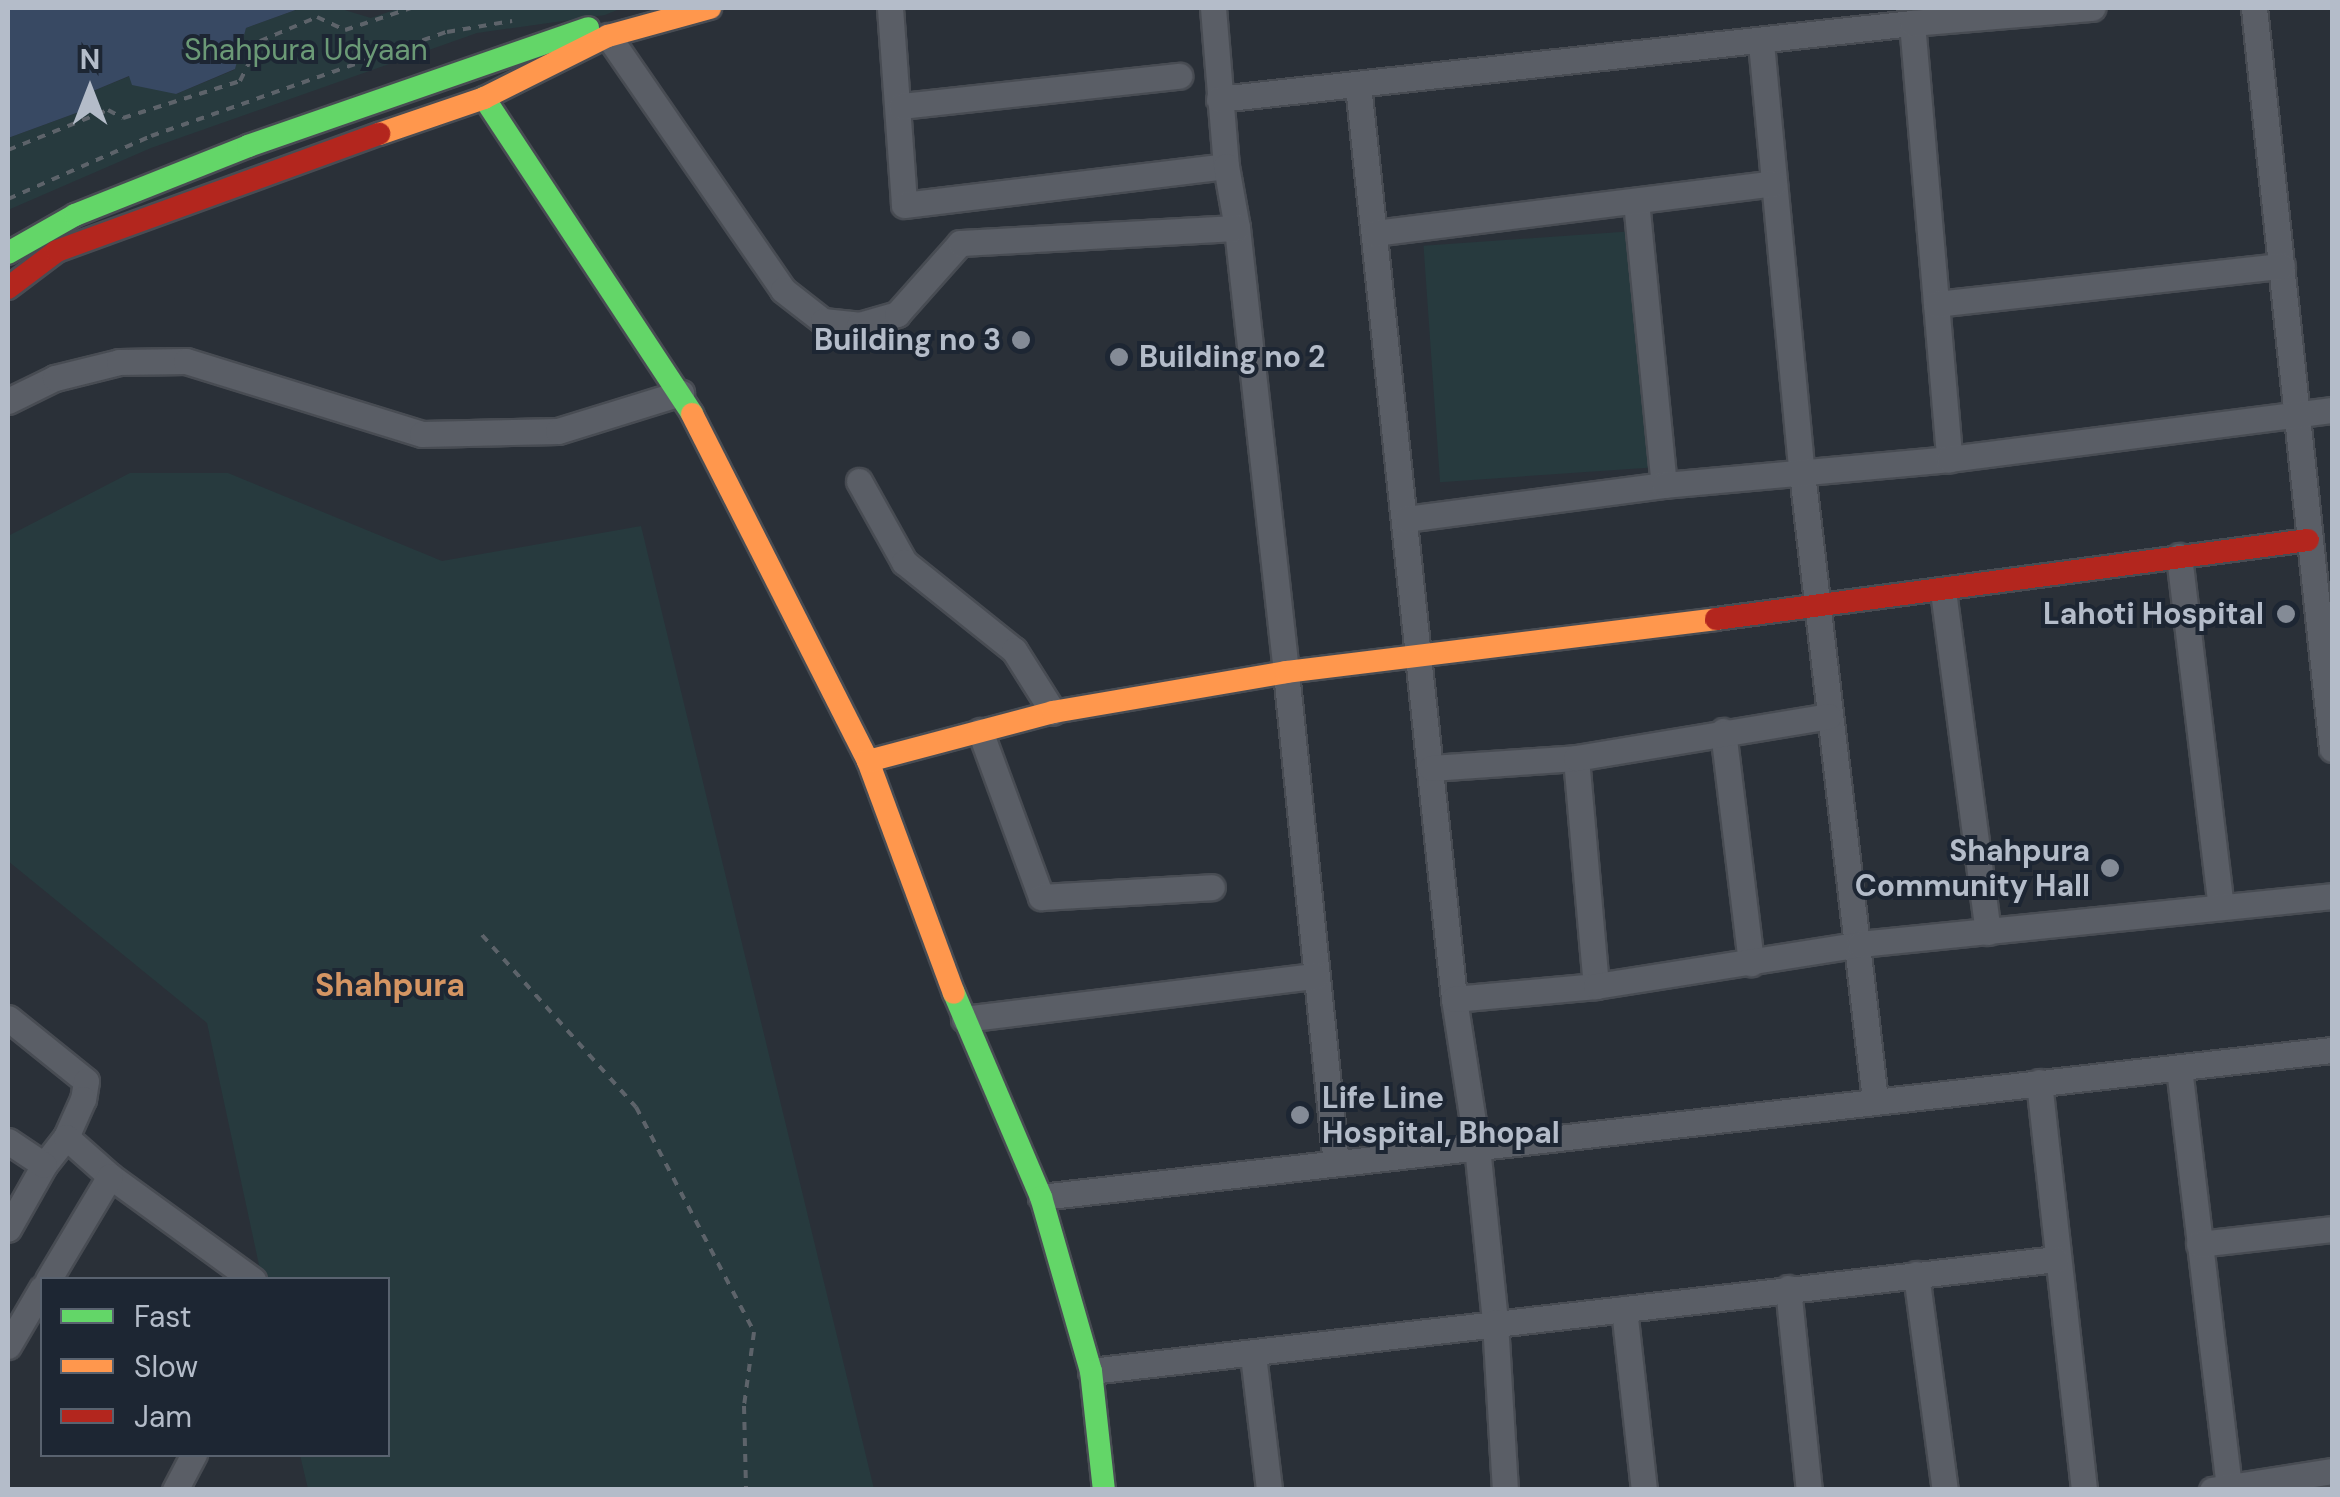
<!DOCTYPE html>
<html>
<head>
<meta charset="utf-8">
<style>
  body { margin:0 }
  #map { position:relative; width:2340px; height:1497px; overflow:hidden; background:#2a3038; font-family:"DM Sans",sans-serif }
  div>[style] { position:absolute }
  .green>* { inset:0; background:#273a3e; transform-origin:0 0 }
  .water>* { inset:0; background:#384963 }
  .path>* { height:4px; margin-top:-2px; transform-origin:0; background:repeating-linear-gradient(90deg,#5d636a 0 8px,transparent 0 16px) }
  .roads { filter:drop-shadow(2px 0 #484c53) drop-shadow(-2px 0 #484c53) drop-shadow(0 2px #484c53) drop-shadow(0 -2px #484c53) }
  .street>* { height:25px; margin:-12.5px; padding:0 12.5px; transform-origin:12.5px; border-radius:12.5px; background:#5a5e66 }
  .fast>* { height:22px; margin:-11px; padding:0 11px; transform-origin:11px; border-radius:11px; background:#63d668 }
  .slow>* { height:22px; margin:-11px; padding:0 11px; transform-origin:11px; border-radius:11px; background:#ff974d }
  .jam>* { height:22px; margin:-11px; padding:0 11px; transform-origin:11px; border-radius:11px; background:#b3261e }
  .dots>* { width:28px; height:28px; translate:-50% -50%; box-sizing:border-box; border:5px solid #1d2633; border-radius:50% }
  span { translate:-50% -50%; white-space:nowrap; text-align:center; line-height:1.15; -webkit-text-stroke:8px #1d2633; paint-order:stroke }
  .park-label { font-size:30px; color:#6b9a76 }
  .poi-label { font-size:30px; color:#b4bcc9; font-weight:700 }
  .right { translate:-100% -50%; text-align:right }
  .left { translate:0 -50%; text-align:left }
  .neighbourhood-label { font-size:32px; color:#d59563; font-weight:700 }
  .frame { position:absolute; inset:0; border:10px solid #b4bcc9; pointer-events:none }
  .legend { position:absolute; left:40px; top:1277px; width:350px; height:180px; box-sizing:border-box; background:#1d2633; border:2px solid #59626f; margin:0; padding:12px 18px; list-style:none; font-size:30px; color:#b4bcc9 }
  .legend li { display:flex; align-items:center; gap:20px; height:50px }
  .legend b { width:50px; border:2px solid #59626f }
  .north { position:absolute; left:40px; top:40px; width:100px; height:100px; -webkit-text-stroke:8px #1d2633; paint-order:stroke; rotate:0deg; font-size:28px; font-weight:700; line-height:40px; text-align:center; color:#b4bcc9 }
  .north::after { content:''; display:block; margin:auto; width:35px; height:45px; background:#b4bcc9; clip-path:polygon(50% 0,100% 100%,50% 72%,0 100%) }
</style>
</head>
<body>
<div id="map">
  <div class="green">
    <div style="clip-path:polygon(301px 8px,338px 8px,371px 18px,400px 8px,622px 8px,605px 15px,477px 33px,151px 148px,8px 210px,8px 138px,98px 105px,93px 91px,130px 76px,176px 94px,234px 70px,246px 28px)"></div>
    <div style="left:1635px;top:231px;width:237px;height:212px;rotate:86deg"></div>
    <div style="clip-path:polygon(130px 473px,228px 473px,442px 561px,641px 526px,874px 1489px,308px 1489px,300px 1455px,388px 1454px,388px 1280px,262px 1279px,207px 1023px,8px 861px,8px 536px)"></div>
  </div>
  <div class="water">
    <div style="clip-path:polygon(8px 8px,301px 8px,246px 28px,235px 69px,176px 94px,132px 85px,129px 76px,93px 91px,98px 105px,8px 138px)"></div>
  </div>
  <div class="path">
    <div style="left:8px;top:150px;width:108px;rotate:-21.8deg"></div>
    <div style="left:108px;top:110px;width:17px;rotate:28deg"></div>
    <div style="left:123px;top:118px;width:123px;rotate:-17.5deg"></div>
    <div style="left:240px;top:81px;width:45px;rotate:-63.4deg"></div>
    <div style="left:260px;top:41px;width:62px;rotate:-22.8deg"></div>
    <div style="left:317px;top:17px;width:31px;rotate:25deg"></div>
    <div style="left:345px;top:30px;width:70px;rotate:-18.4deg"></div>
    <div style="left:8px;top:199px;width:156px;rotate:-23.8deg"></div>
    <div style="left:151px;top:136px;width:314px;rotate:-19.4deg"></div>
    <div style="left:447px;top:32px;width:66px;rotate:-9.6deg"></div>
    <div style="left:482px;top:935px;width:231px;rotate:48.2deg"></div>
    <div style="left:636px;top:1107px;width:254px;rotate:62.3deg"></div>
    <div style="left:754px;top:1332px;width:75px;rotate:97.7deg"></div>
    <div style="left:744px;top:1406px;width:84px;rotate:88.6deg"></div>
  </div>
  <div class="roads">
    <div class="street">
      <div style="left:890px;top:8px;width:197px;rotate:85.9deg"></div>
      <div style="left:904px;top:205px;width:324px;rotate:-6.9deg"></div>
      <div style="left:1213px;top:8px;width:159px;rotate:85.3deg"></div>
      <div style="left:1226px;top:166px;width:63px;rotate:79.9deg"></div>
      <div style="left:1237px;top:228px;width:447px;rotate:83.7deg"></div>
      <div style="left:1286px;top:672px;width:493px;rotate:84.2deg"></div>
      <div style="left:2254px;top:8px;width:745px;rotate:83.99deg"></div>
      <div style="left:1912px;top:23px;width:438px;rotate:85.1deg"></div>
      <div style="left:608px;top:36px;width:308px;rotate:55.4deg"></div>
      <div style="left:783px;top:290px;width:51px;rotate:37.8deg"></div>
      <div style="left:823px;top:321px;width:36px;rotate:6deg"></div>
      <div style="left:859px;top:325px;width:40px;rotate:-16deg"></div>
      <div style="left:897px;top:314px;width:95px;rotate:-48.4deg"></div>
      <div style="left:960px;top:243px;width:277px;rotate:-3.1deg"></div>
      <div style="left:1761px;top:43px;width:432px;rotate:84.6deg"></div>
      <div style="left:1802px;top:473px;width:631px;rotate:83.36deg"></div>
      <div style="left:1358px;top:85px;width:919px;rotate:84deg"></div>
      <div style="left:1454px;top:999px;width:150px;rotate:81.2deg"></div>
      <div style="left:1477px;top:1147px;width:176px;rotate:84.1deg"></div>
      <div style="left:1495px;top:1322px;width:168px;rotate:86.6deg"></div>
      <div style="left:1219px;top:99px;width:697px;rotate:-6.26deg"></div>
      <div style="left:1912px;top:23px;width:181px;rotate:-4.8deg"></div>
      <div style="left:901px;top:106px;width:280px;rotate:-6.2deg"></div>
      <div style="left:1636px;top:201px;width:285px;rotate:84.4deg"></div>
      <div style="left:1374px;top:233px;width:403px;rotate:-7.1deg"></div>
      <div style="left:1936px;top:304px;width:348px;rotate:-6.3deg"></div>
      <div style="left:8px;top:401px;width:52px;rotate:-26.1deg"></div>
      <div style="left:55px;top:378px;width:66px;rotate:-14deg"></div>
      <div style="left:119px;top:362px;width:67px;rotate:-0.9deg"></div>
      <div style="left:186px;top:361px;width:247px;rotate:17.2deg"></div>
      <div style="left:422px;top:434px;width:136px;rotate:-1.3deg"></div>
      <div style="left:558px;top:431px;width:129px;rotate:-17.2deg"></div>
      <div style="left:859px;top:481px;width:93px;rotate:60.9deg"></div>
      <div style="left:904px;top:562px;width:141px;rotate:38.7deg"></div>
      <div style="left:1014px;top:650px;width:73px;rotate:57.8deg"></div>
      <div style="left:1406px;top:519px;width:260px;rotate:-7.5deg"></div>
      <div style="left:1664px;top:485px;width:286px;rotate:-5.2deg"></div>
      <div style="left:1949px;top:459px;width:386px;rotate:-7.3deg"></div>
      <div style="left:2179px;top:556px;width:353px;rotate:83.2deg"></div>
      <div style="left:1943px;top:591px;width:344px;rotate:82.5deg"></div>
      <div style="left:980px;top:731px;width:177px;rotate:69.8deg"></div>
      <div style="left:1041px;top:897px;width:171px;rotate:-3.3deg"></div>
      <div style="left:1723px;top:731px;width:234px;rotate:83.1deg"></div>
      <div style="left:1576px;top:758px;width:229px;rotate:85deg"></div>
      <div style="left:1431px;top:768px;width:145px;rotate:-3.9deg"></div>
      <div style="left:1576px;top:758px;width:256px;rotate:-9.4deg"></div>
      <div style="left:1454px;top:999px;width:143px;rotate:-5.2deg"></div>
      <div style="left:1596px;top:986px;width:267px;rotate:-9deg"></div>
      <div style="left:1860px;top:944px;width:474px;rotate:-5.8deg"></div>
      <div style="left:8px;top:1018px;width:100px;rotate:38.9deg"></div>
      <div style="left:86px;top:1081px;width:18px;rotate:99deg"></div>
      <div style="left:83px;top:1099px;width:42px;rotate:114.1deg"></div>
      <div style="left:66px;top:1137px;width:36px;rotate:128deg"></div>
      <div style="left:44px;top:1165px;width:73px;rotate:119.4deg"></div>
      <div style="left:964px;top:1019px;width:355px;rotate:-7deg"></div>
      <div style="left:2179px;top:1068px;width:422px;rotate:83.2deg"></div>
      <div style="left:2039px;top:1082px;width:410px;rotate:83.7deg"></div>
      <div style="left:66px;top:1137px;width:59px;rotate:41.6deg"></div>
      <div style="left:110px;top:1176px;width:177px;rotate:36deg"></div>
      <div style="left:8px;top:1141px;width:43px;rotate:33.7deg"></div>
      <div style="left:1041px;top:1197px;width:1299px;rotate:-6.5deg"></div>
      <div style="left:2199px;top:1244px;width:134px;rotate:-6.4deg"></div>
      <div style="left:1916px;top:1274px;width:218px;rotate:82.4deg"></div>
      <div style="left:48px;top:1280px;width:121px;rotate:-59.2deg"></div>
      <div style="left:1788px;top:1288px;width:203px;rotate:84.1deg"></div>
      <div style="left:1624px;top:1309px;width:182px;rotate:83.7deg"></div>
      <div style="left:8px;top:1346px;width:67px;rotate:-59.6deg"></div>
      <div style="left:1253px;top:1355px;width:136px;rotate:83.2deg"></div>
      <div style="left:1091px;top:1371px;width:971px;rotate:-6.62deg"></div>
      <div style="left:175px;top:1490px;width:41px;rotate:-62.2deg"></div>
      <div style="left:2212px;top:1490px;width:121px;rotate:-9deg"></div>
    </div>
    <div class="fast">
      <div style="left:484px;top:98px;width:378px;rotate:56.6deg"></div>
      <div style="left:8px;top:253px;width:77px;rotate:-29.6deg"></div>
      <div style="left:75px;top:215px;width:186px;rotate:-21.7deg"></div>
      <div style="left:248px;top:146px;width:360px;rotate:-19.1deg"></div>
      <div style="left:954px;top:993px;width:222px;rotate:66.9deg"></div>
      <div style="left:1041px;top:1197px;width:181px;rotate:74deg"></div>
      <div style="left:1091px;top:1371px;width:120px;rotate:83.8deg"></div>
    </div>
    <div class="slow">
      <div style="left:379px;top:134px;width:111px;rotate:-18.9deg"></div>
      <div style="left:484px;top:98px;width:139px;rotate:-26.6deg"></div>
      <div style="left:608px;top:36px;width:106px;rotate:-15.4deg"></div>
      <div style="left:692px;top:414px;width:389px;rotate:63.1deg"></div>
      <div style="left:868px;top:761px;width:247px;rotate:69.7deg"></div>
      <div style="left:868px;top:761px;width:191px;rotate:-14.8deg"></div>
      <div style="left:1053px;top:712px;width:236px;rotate:-9.7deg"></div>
      <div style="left:1286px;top:672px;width:433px;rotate:-7deg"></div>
    </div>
    <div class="jam">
      <div style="left:8px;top:288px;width:61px;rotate:-37.1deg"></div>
      <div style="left:57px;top:251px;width:343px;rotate:-20deg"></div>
      <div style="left:1716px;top:619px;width:597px;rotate:-7.6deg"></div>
    </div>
  </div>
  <div class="dots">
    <div style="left:1021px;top:340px;background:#848b96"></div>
    <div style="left:1119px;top:357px;background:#848b96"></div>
    <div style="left:2286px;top:614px;background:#848b96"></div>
    <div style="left:2110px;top:868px;background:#848b96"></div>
    <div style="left:1300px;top:1115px;background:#848b96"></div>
  </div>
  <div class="park-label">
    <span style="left:306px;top:50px">Shahpura Udyaan</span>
  </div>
  <div class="poi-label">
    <span class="right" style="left:1001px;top:340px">Building no 3</span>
    <span class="left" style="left:1139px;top:357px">Building no 2</span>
    <span class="right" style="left:2264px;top:614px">Lahoti Hospital</span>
    <span class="right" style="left:2090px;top:868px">Shahpura<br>Community Hall</span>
    <span class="left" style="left:1322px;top:1115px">Life Line<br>Hospital, Bhopal</span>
  </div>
  <div class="neighbourhood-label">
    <span style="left:390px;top:985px">Shahpura</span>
  </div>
  <div class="frame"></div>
  <ul class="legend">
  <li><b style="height:12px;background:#63d668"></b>Fast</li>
  <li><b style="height:12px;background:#ff974d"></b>Slow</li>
  <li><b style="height:12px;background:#b3261e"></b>Jam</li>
  </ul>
  <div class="north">N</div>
</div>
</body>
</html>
